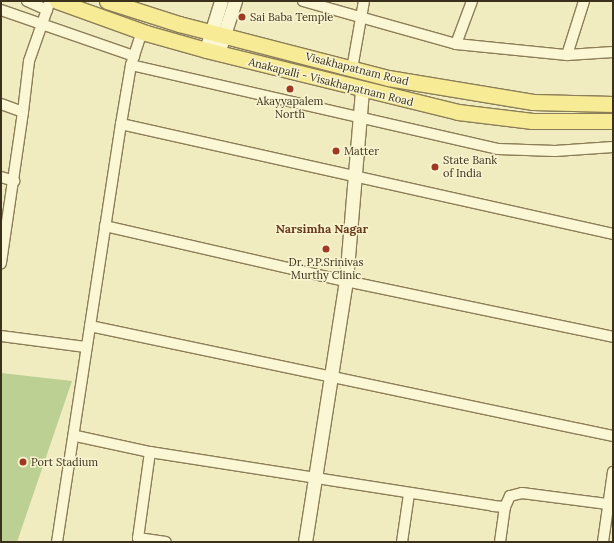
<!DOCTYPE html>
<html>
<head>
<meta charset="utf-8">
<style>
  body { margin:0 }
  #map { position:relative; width:614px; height:543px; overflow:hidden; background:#f1ebc0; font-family:Lora,serif }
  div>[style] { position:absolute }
  .green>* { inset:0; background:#bdd093 }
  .roads { filter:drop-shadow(1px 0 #8b7d57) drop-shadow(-1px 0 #8b7d57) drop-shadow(0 1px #8b7d57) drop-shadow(0 -1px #8b7d57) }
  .street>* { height:10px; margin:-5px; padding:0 5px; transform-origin:5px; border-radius:5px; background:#fbf7d4 }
  .secondary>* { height:13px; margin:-6.5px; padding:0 6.5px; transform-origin:6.5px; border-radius:6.5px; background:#fbf7d4 }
  .primary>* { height:15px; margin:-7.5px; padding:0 7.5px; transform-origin:7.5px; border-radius:7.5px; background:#f7eb95 }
  .dots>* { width:11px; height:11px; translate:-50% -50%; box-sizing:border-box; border:2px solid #f8f4d0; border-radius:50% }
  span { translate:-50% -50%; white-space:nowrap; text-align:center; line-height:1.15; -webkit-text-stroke:3px #f8f4d0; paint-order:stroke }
  .poi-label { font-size:11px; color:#3a301c }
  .left { translate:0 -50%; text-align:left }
  .street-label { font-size:11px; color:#3a301c }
  .neighbourhood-label { font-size:12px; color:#693919; font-weight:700 }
  .frame { position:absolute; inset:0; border:2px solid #3a301c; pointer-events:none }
</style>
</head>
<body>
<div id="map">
  <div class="green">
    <div style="clip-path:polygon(1px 373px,72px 381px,17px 542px,1px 542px)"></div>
  </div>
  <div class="roads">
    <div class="street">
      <div style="left:27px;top:1px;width:22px;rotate:24deg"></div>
      <div style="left:303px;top:1px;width:159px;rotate:15.7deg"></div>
      <div style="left:456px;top:44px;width:46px;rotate:-69.6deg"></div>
      <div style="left:1px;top:10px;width:141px;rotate:19.1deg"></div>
      <div style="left:456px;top:44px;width:112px;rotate:5.7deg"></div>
      <div style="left:567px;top:55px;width:57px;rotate:-72.5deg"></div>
      <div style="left:567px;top:55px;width:46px;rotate:-3.7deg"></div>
      <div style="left:131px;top:65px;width:376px;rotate:12.9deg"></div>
      <div style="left:498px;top:149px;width:57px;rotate:2deg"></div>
      <div style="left:555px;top:151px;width:58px;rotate:-3.9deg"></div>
      <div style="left:352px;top:69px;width:69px;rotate:-80deg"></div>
      <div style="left:1px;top:104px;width:23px;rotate:20deg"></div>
      <div style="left:23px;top:112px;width:153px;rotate:98.3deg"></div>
      <div style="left:23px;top:112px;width:51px;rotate:-83.3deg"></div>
      <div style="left:29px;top:61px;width:64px;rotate:-70.7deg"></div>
      <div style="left:121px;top:124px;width:504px;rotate:12.6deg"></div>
      <div style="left:1px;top:177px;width:14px;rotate:17deg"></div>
      <div style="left:105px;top:226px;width:247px;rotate:12.9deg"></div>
      <div style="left:346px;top:281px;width:273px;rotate:11.8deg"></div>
      <div style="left:90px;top:326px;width:534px;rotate:11.88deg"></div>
      <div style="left:1px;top:336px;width:86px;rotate:7.4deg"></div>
      <div style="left:76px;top:436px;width:76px;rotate:12.2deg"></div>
      <div style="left:150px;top:452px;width:347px;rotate:8.9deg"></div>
      <div style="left:493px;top:506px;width:12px;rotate:5deg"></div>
      <div style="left:505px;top:507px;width:12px;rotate:-66deg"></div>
      <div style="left:510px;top:496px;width:12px;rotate:-14deg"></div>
      <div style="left:522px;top:493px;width:86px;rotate:7.4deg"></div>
      <div style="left:150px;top:452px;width:87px;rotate:97.9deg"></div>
      <div style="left:138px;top:538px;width:28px;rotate:8deg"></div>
      <div style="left:57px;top:542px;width:423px;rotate:-81.3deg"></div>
      <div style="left:121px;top:124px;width:60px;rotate:-80.4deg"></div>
      <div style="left:131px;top:65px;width:35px;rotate:-72deg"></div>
      <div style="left:402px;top:542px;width:49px;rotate:-81.7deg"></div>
      <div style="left:500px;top:542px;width:35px;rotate:-82deg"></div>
      <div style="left:603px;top:542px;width:71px;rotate:-81.9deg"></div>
    </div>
    <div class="secondary">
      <div style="left:206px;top:50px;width:51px;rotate:-73deg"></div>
      <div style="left:218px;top:53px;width:55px;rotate:-71.9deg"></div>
      <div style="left:305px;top:542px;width:264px;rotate:-81.1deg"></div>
      <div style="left:346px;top:281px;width:191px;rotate:-85.2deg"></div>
    </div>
    <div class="primary">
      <div style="left:57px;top:1px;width:95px;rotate:19.8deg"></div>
      <div style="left:146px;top:33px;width:62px;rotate:15.8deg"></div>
      <div style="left:206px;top:50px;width:260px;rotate:13.8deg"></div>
      <div style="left:458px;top:112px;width:75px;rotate:6.9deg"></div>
      <div style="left:532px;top:121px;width:81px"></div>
      <div style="left:107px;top:1px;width:76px;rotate:17.7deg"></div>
      <div style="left:179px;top:24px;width:216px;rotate:14.5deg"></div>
      <div style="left:388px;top:78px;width:147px;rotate:9.4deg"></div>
      <div style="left:533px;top:102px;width:80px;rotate:1.4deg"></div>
    </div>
  </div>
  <div class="dots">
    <div style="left:242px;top:17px;background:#9e3923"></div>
    <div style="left:290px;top:89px;background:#9e3923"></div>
    <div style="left:336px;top:151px;background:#9e3923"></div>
    <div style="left:435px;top:167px;background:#9e3923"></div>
    <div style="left:326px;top:249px;background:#9e3923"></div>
    <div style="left:23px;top:462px;background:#9e3923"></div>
  </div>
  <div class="poi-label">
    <span class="left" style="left:250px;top:17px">Sai Baba Temple</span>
    <span style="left:290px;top:108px">Akayyapalem<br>North</span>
    <span class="left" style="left:344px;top:151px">Matter</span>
    <span class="left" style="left:443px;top:167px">State Bank<br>of India</span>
    <span style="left:326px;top:269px">Dr. P.P.Srinivas<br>Murthy Clinic</span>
    <span class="left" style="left:31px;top:462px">Port Stadium</span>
  </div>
  <div class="street-label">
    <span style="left:357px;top:69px;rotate:14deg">Visakhapatnam Road</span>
    <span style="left:331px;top:82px;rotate:14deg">Anakapalli - Visakhapatnam Road</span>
  </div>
  <div class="neighbourhood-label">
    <span style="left:322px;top:229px">Narsimha Nagar</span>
  </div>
  <div class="frame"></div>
</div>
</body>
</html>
